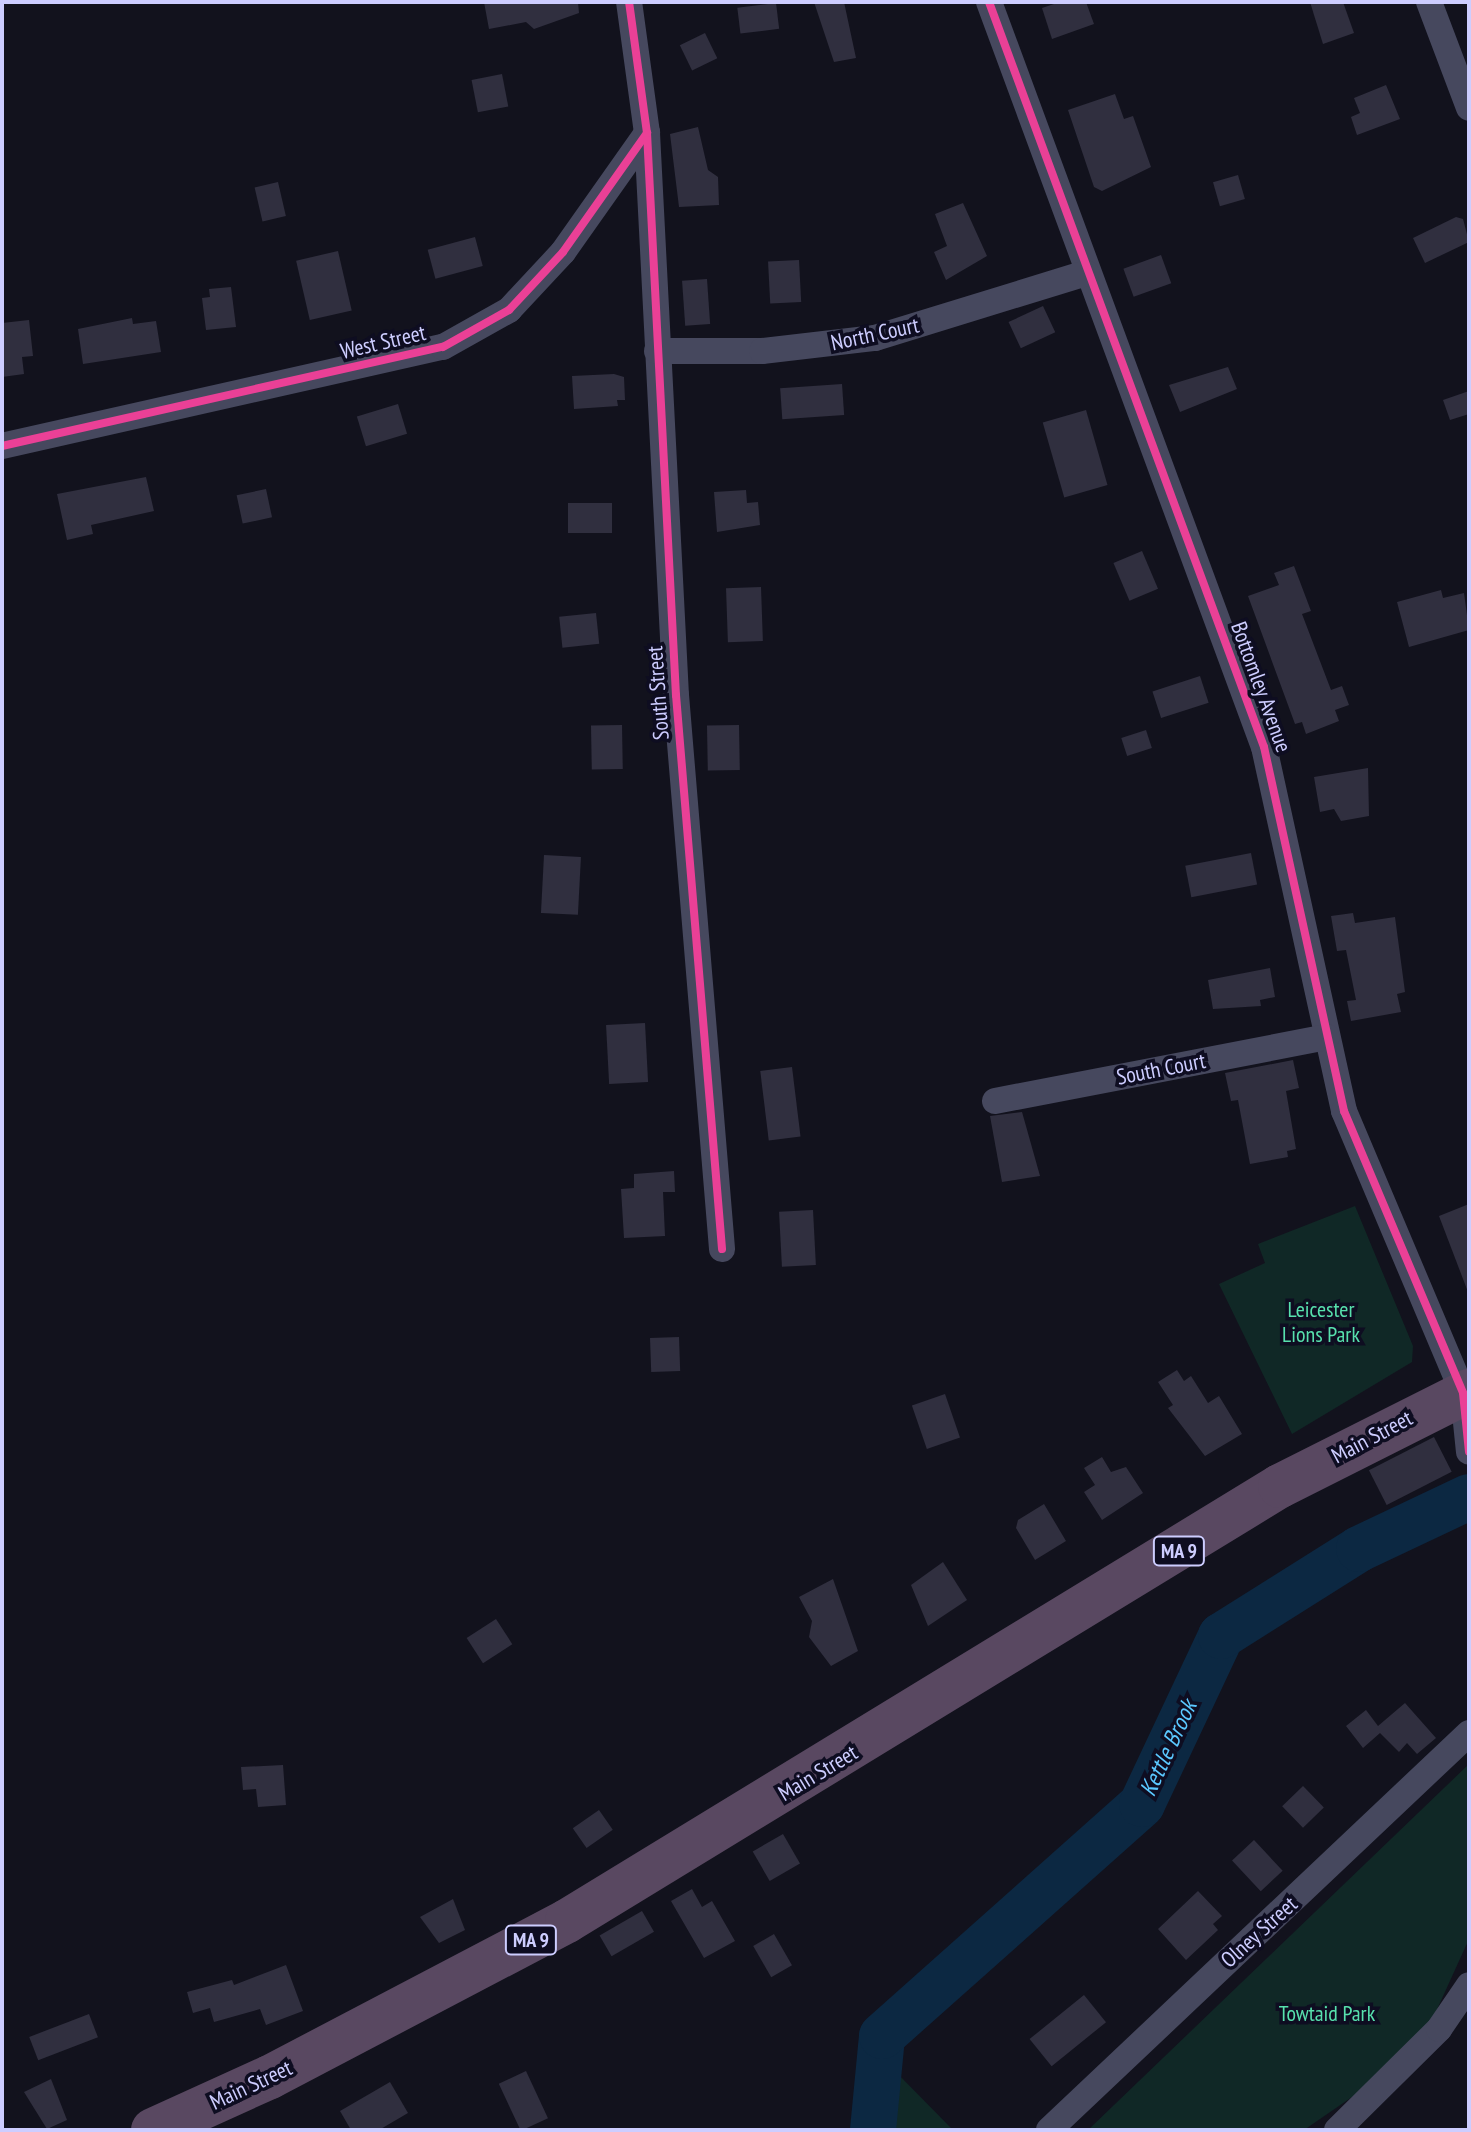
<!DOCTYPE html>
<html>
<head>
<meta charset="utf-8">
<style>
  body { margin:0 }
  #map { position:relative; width:1471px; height:2132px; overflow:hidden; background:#12121d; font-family:"PT Sans Narrow",sans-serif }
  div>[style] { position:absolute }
  .green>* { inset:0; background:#102826 }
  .river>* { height:46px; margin:-23px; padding:0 23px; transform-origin:23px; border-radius:23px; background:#0c2842 }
  .building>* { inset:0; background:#302f3f; transform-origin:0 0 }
  .street>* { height:26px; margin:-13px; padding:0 13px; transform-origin:13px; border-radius:13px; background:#46485e }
  .highway>* { height:44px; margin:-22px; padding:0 22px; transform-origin:22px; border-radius:22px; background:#594861 }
  .cycleway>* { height:8px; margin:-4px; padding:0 4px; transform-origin:4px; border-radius:4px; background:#ea4096 }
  span { translate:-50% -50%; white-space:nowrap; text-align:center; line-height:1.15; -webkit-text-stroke:7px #0e0d21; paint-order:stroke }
  .shield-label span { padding:2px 6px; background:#0e0d21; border:2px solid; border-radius:6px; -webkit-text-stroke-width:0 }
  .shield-label { font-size:20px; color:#cdcdff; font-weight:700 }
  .street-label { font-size:22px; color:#cdcdff }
  .park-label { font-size:22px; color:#57e0ad }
  .water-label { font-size:24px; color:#5bc8ff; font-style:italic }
  .frame { position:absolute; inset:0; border:4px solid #cdcdff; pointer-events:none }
</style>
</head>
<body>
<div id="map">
  <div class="green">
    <div style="clip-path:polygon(1355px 1206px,1413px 1346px,1412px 1362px,1292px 1434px,1219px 1284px,1265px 1263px,1258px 1244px)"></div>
    <div style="clip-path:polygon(1469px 1764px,1469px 1939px,1434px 2016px,1381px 2077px,1304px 2130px,1088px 2130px)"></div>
    <div style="clip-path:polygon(890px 2066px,953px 2130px,881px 2130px)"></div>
  </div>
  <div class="river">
    <div style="left:873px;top:2130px;width:94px;rotate:-84.5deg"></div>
    <div style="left:882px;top:2036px;width:348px;rotate:-41.7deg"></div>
    <div style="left:1142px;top:1804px;width:186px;rotate:-64.8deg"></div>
    <div style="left:1221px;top:1636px;width:163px;rotate:-32.2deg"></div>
    <div style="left:1359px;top:1549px;width:122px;rotate:-25.3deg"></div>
  </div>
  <div class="building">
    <div style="clip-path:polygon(484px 2px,578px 2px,579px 13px,534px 29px,526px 22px,489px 29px)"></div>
    <div style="clip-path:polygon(814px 2px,844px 2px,856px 58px,834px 62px)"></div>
    <div style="clip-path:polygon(1060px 2px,1086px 2px,1094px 24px,1052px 39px,1042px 8px)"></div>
    <div style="clip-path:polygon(1310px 2px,1343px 2px,1354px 33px,1323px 44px)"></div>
    <div style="left:776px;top:3px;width:26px;height:39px;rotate:83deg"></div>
    <div style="left:705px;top:33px;width:28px;height:28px;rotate:64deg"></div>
    <div style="left:502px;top:74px;width:33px;height:31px;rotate:79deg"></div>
    <div style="clip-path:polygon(1386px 85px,1400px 119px,1357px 135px,1351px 117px,1360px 113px,1354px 98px)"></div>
    <div style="clip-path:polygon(1115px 94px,1124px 119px,1133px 116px,1151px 167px,1102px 191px,1094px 187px,1068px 110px)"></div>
    <div style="clip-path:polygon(698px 127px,708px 170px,718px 177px,719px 205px,679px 207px,670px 134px)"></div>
    <div style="left:1238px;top:175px;width:25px;height:26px;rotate:74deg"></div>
    <div style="left:278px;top:182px;width:35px;height:24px;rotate:77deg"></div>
    <div style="clip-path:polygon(963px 203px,987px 256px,946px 280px,934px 252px,947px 246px,935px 214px)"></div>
    <div style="clip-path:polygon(1456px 217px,1463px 219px,1469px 242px,1425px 263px,1413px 238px)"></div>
    <div style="left:475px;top:237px;width:30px;height:49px;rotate:75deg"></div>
    <div style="left:338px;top:251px;width:61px;height:43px;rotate:77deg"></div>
    <div style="left:1161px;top:255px;width:30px;height:40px;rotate:70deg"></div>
    <div style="left:799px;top:260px;width:42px;height:31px;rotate:87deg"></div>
    <div style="left:707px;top:279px;width:45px;height:25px;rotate:86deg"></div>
    <div style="clip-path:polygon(231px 287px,236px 327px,206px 330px,202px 298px,210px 297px,209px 289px)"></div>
    <div style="left:1043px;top:306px;width:29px;height:38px;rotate:65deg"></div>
    <div style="clip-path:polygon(132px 318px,133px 324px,156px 321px,161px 352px,83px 364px,78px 329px)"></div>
    <div style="clip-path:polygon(29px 320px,33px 356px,22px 357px,24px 374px,2px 377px,2px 323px)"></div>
    <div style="clip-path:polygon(1228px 367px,1237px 389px,1180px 412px,1169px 385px)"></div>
    <div style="clip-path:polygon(614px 374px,624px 377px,625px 400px,617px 400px,618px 406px,574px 409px,572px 376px)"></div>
    <div style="left:842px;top:384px;width:31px;height:62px;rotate:86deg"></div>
    <div style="clip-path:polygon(1469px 391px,1469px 414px,1450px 420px,1443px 400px)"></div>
    <div style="left:398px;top:404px;width:31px;height:43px;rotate:73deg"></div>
    <div style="left:1086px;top:410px;width:78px;height:45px;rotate:74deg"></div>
    <div style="clip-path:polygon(146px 477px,154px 511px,91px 525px,93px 534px,67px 540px,57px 494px)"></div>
    <div style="left:266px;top:489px;width:29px;height:30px;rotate:78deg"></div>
    <div style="clip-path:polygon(746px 490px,747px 503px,758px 502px,760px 525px,717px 532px,714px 492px)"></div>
    <div style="left:568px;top:503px;width:44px;height:30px"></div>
    <div style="left:1142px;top:551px;width:41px;height:31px;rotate:67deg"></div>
    <div style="clip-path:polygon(1294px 566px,1311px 611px,1302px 614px,1331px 690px,1342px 686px,1349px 705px,1335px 710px,1339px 721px,1306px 734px,1302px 722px,1295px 724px,1248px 596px,1279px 585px,1274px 573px)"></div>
    <div style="left:761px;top:587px;width:54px;height:35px;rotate:88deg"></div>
    <div style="clip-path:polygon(1441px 590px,1443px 598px,1464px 593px,1469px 630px,1409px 647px,1397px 602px)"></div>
    <div style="left:596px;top:613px;width:31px;height:37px;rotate:84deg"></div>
    <div style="left:1200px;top:676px;width:28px;height:50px;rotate:72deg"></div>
    <div style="left:622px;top:725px;width:44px;height:31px;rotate:89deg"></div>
    <div style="left:739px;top:725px;width:45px;height:32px;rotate:89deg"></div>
    <div style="left:1146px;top:730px;width:19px;height:26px;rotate:72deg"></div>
    <div style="clip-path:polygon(1368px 768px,1369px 816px,1341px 821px,1334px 809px,1320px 812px,1314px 777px)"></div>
    <div style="left:1251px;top:853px;width:32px;height:67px;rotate:79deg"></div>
    <div style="left:544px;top:855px;width:37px;height:58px;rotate:3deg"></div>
    <div style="clip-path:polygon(1353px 913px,1355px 923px,1395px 917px,1405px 992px,1397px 994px,1401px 1012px,1351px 1021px,1347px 1001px,1356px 1000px,1346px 950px,1337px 951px,1331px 916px)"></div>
    <div style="clip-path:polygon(1270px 968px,1275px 997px,1260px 1000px,1261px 1006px,1213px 1009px,1208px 980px)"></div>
    <div style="left:645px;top:1023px;width:59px;height:39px;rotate:87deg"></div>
    <div style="clip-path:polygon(1293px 1060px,1299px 1088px,1286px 1091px,1296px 1149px,1287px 1151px,1288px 1157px,1250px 1164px,1238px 1100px,1231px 1101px,1225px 1073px)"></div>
    <div style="left:792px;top:1067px;width:70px;height:32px;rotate:83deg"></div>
    <div style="clip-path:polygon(1022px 1112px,1040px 1176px,1002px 1182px,990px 1116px)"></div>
    <div style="clip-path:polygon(674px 1171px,675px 1192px,663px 1192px,665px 1236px,624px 1238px,621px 1189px,634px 1188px,634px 1174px)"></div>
    <div style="clip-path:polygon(1469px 1204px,1469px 1291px,1468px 1292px,1439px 1216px)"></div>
    <div style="left:813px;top:1210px;width:55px;height:34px;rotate:87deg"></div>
    <div style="left:679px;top:1337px;width:34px;height:29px;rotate:88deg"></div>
    <div style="clip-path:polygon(1177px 1370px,1184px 1381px,1191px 1376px,1208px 1403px,1219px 1396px,1242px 1434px,1205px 1456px,1168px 1408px,1173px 1405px,1158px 1382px)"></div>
    <div style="left:945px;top:1394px;width:46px;height:35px;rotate:71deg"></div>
    <div style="left:1434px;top:1437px;width:39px;height:73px;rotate:63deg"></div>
    <div style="clip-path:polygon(1102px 1457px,1111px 1472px,1126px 1467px,1143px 1493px,1102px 1520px,1084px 1492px,1095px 1485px,1084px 1468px)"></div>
    <div style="clip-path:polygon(1044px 1504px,1066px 1541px,1035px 1560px,1016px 1528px,1018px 1520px)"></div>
    <div style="clip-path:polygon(943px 1562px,967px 1600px,928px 1626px,911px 1585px)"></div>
    <div style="clip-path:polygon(833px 1579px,858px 1651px,831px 1666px,809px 1637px,812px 1621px,799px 1597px)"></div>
    <div style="left:496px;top:1619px;width:30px;height:35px;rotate:57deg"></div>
    <div style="clip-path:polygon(1405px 1703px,1436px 1738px,1417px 1754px,1407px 1743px,1399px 1752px,1380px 1733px,1363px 1748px,1346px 1726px,1366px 1710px,1378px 1726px)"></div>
    <div style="clip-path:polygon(283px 1765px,286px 1805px,258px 1807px,256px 1789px,243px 1790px,241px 1767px)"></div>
    <div style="left:1303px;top:1786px;width:30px;height:29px;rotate:46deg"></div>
    <div style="left:599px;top:1810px;width:24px;height:32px;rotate:55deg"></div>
    <div style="left:783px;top:1834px;width:34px;height:35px;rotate:60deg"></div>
    <div style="left:1254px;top:1840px;width:42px;height:30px;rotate:47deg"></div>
    <div style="clip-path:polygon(692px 1889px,702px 1907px,712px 1901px,735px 1941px,704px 1958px,671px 1901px)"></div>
    <div style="clip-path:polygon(1198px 1891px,1222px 1916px,1213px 1924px,1218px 1930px,1186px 1960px,1158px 1929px)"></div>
    <div style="clip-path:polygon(453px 1899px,465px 1930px,439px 1943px,420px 1917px)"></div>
    <div style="left:642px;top:1911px;width:24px;height:49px;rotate:60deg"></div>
    <div style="left:774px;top:1934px;width:36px;height:24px;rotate:60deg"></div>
    <div style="clip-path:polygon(286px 1965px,303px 2011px,266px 2025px,260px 2009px,214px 2022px,210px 2008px,193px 2013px,187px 1992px,232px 1980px,234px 1985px)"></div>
    <div style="left:1084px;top:1995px;width:35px;height:70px;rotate:51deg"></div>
    <div style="left:89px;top:2014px;width:25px;height:64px;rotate:69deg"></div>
    <div style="left:526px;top:2071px;width:52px;height:30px;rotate:65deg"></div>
    <div style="clip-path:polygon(51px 2079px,67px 2120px,47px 2129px,24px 2092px)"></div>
    <div style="clip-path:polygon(390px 2082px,408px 2113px,379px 2130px,351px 2130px,340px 2111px)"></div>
  </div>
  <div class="street">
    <div style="left:989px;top:2px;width:794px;rotate:69.74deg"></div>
    <div style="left:1264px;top:747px;width:373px;rotate:77.6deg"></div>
    <div style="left:1344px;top:1111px;width:306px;rotate:67.1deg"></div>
    <div style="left:1463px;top:1393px;width:59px;rotate:84.2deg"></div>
    <div style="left:1429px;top:2px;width:113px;rotate:69.3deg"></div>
    <div style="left:647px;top:133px;width:563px;rotate:87.05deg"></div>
    <div style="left:676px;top:695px;width:556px;rotate:85.25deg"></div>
    <div style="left:657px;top:351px;width:105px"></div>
    <div style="left:762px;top:351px;width:114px;rotate:-6.6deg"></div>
    <div style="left:875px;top:338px;width:221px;rotate:-17.1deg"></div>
    <div style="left:2px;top:446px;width:452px;rotate:-12.7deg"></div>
    <div style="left:443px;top:347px;width:76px;rotate:-29.3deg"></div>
    <div style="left:509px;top:310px;width:79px;rotate:-47deg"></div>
    <div style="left:563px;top:252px;width:146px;rotate:-54.8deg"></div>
    <div style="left:647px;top:133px;width:132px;rotate:-97.8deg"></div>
    <div style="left:995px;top:1101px;width:338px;rotate:-10.9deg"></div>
    <div style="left:1049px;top:2130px;width:578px;rotate:-43.39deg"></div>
    <div style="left:1337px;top:2130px;width:144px;rotate:-44.7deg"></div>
    <div style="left:1439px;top:2029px;width:53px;rotate:-55.7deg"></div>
  </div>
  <div class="highway">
    <div style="left:153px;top:2130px;width:128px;rotate:-24.4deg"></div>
    <div style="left:270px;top:2077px;width:335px;rotate:-27.7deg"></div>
    <div style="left:567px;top:1921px;width:835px;rotate:-31.39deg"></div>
    <div style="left:1280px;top:1486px;width:212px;rotate:-26.7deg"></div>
  </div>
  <div class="cycleway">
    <div style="left:989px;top:2px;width:794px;rotate:69.74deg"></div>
    <div style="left:1264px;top:747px;width:373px;rotate:77.6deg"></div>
    <div style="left:1344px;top:1111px;width:306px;rotate:67.1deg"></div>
    <div style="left:1463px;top:1393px;width:59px;rotate:84.2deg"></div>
    <div style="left:647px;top:133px;width:563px;rotate:87.05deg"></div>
    <div style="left:676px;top:695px;width:556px;rotate:85.25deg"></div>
    <div style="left:2px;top:446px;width:452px;rotate:-12.7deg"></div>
    <div style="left:443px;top:347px;width:76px;rotate:-29.3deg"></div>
    <div style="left:509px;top:310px;width:79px;rotate:-47deg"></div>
    <div style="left:563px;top:252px;width:146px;rotate:-54.8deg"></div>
    <div style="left:647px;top:133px;width:132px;rotate:-97.8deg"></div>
  </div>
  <div class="shield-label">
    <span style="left:1179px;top:1551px">MA 9</span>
    <span style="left:531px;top:1940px">MA 9</span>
  </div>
  <div class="street-label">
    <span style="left:875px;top:334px;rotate:-12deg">North Court</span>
    <span style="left:383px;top:342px;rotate:-13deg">West Street</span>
    <span style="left:1261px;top:687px;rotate:70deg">Bottomley Avenue</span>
    <span style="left:658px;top:693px;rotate:-94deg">South Street</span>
    <span style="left:1161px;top:1069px;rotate:-11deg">South Court</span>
    <span style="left:1372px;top:1437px;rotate:-28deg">Main Street</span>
    <span style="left:818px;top:1773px;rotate:-31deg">Main Street</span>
    <span style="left:1259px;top:1932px;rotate:-42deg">Olney Street</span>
    <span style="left:251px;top:2085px;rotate:-25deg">Main Street</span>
  </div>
  <div class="park-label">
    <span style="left:1321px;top:1322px">Leicester<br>Lions Park</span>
    <span style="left:1327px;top:2014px">Towtaid Park</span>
  </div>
  <div class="water-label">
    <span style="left:1168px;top:1748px;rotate:-65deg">Kettle Brook</span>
  </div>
  <div class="frame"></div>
</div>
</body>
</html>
